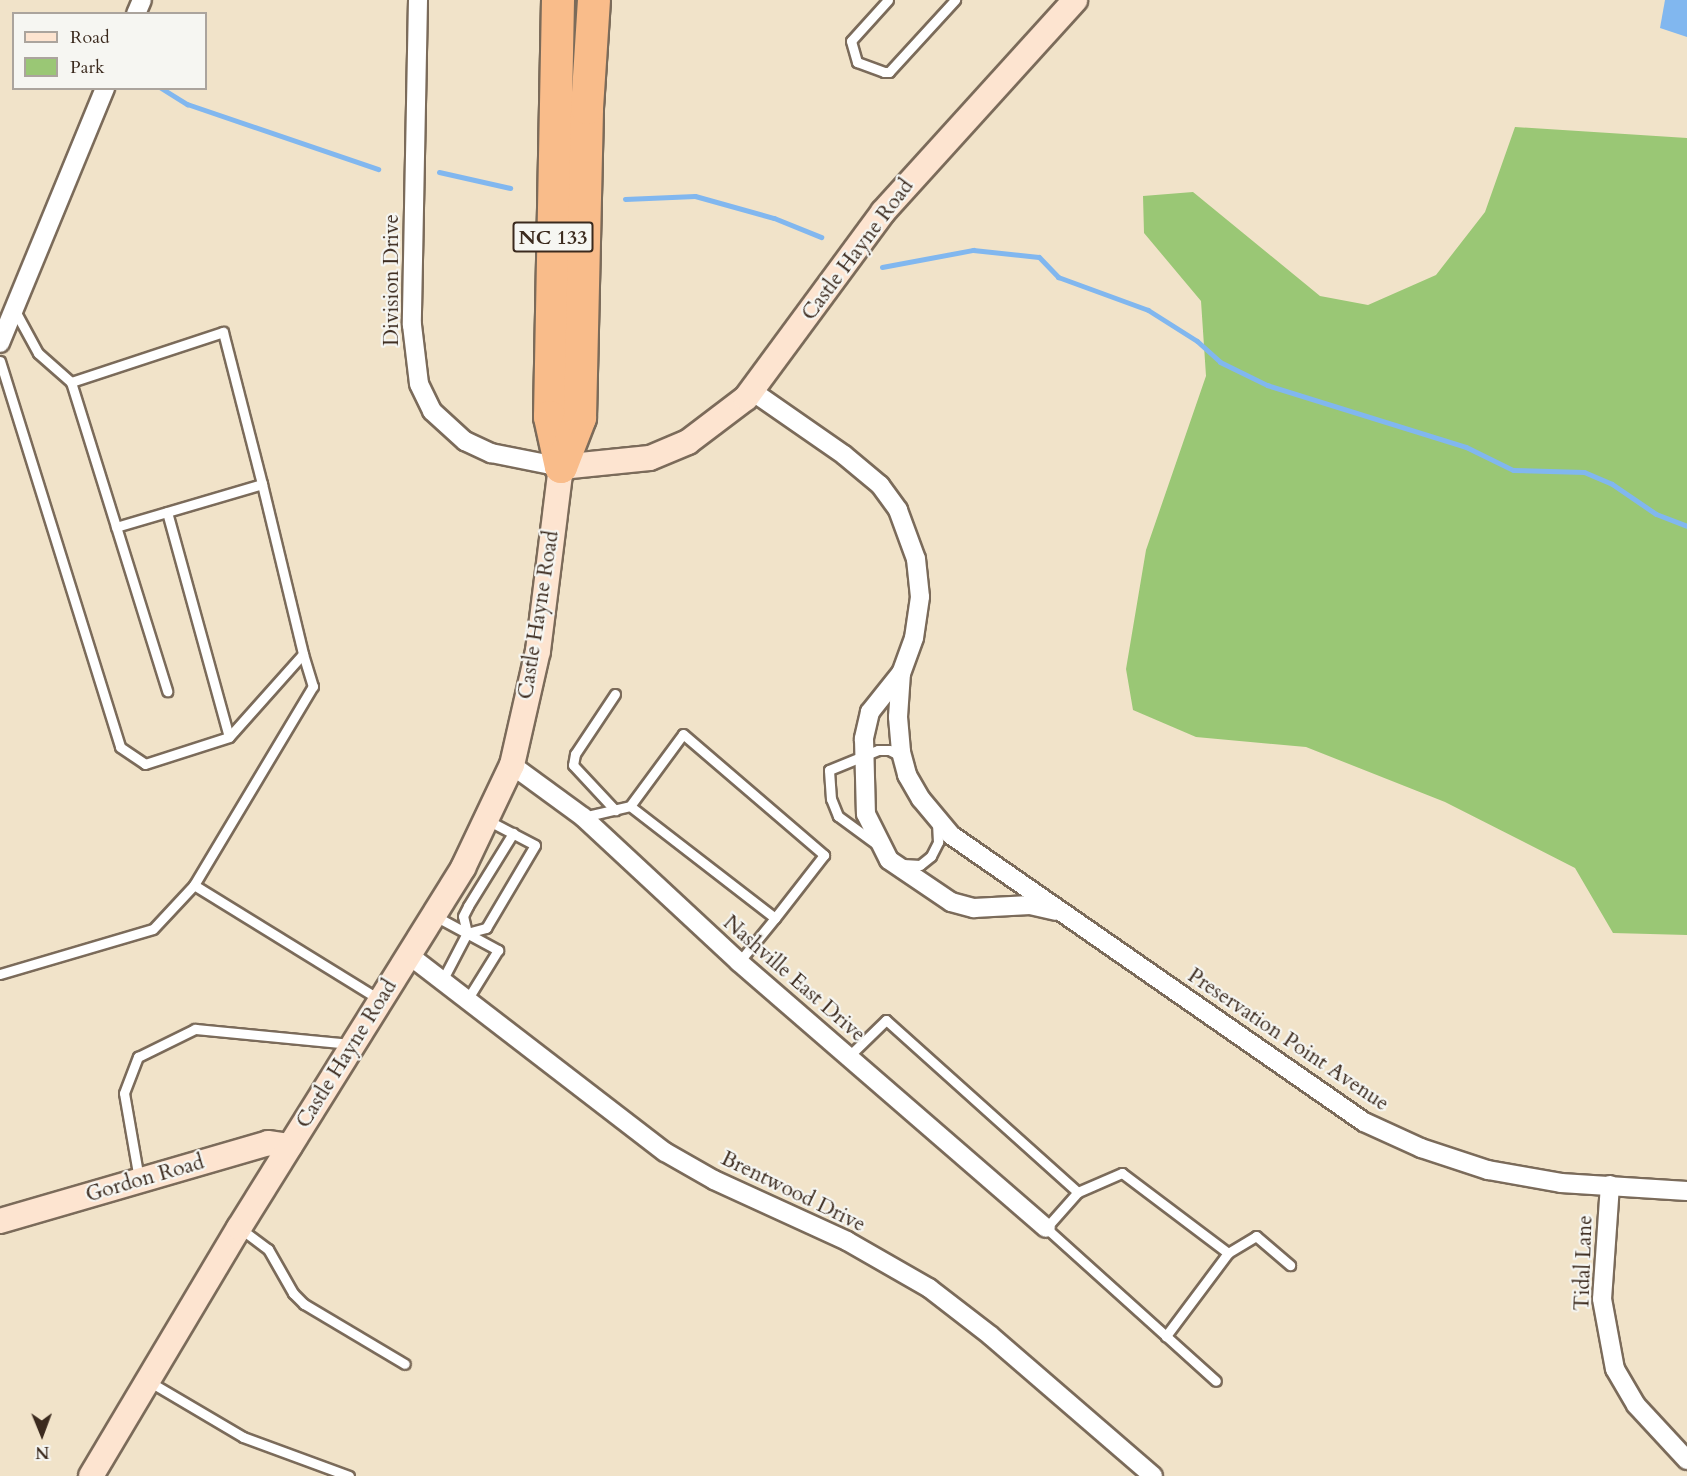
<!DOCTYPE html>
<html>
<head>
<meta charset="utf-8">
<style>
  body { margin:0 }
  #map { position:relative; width:1687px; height:1476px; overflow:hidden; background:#f1e3c9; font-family:Cardo,serif }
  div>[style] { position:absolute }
  .green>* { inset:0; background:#9ac775 }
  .water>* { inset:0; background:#81b7ef }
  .stream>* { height:5px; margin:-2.5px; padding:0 2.5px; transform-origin:2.5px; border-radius:2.5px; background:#81b7ef }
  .roads { filter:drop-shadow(2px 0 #7b6b5a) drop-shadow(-2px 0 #7b6b5a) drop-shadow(0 2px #7b6b5a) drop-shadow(0 -2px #7b6b5a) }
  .lane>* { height:9px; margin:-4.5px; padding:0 4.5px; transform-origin:4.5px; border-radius:4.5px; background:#fff }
  .street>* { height:18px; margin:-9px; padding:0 9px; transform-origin:9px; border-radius:9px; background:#fff }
  .secondary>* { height:24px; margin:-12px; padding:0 12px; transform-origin:12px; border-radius:12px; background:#fde4d0 }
  .highway>* { height:32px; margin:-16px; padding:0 16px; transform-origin:16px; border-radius:16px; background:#f9bc8a }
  span { translate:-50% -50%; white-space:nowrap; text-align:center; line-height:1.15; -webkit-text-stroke:4.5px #f6f6f2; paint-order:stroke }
  .shield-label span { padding:2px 4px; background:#f6f6f2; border:2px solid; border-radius:4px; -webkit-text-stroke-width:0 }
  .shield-label { font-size:20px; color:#3b2a1e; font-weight:700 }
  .street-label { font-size:21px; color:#3b2a1e }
  .legend { position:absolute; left:12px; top:12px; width:195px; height:78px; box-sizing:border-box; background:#f6f6f2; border:2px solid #aba49d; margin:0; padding:8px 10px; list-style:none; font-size:18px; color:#3b2a1e }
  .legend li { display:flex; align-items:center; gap:12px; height:30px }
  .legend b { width:30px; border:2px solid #aba49d }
  .north { position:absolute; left:12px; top:1404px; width:60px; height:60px; -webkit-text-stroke:4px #f6f6f2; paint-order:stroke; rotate:179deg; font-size:16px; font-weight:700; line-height:24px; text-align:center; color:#3b2a1e }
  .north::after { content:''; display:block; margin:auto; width:21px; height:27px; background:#3b2a1e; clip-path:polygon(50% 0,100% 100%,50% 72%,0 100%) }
</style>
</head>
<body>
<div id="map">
  <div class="green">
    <div style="clip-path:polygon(1515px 127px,1687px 138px,1687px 935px,1613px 933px,1575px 868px,1445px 802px,1306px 747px,1196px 737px,1133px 710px,1126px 669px,1146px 550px,1206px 376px,1201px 301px,1144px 233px,1143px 196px,1193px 192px,1320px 296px,1368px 305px,1436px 275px,1485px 212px)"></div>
  </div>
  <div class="water">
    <div style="clip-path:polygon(1665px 0,1687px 0,1687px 37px,1660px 28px)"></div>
  </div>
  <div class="stream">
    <div style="left:161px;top:88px;width:31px;rotate:32deg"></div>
    <div style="left:187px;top:104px;width:202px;rotate:18.8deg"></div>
    <div style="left:439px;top:172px;width:73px;rotate:12.7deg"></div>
    <div style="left:625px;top:199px;width:70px;rotate:-2.5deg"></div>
    <div style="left:695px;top:196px;width:82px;rotate:15.6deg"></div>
    <div style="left:774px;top:218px;width:51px;rotate:22deg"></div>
    <div style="left:882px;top:267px;width:93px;rotate:-10.6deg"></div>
    <div style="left:973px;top:250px;width:66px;rotate:6.1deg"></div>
    <div style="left:1039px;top:257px;width:28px;rotate:46deg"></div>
    <div style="left:1058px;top:277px;width:96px;rotate:20.1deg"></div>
    <div style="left:1148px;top:310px;width:58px;rotate:32.3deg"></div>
    <div style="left:1197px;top:341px;width:31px;rotate:42deg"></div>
    <div style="left:1220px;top:362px;width:52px;rotate:26.1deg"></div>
    <div style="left:1267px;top:385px;width:208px;rotate:17.3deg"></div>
    <div style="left:1466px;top:447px;width:52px;rotate:26.1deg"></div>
    <div style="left:1513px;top:470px;width:71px;rotate:1.6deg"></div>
    <div style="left:1584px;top:472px;width:30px;rotate:23deg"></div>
    <div style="left:1612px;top:484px;width:53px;rotate:34.3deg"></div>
    <div style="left:1656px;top:514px;width:33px;rotate:21deg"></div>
  </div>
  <div class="roads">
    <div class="lane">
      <div style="left:888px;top:0;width:55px;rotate:132.1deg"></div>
      <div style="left:851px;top:41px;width:22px;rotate:74deg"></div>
      <div style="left:857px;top:62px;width:29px;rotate:20deg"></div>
      <div style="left:884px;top:72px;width:5px"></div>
      <div style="left:889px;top:72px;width:98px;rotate:-47.5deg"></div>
      <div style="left:14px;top:309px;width:50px;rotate:61.4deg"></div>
      <div style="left:38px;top:353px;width:44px;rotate:41.3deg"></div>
      <div style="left:71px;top:382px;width:324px;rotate:72.7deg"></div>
      <div style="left:0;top:361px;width:404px;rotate:72.7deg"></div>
      <div style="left:120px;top:747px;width:30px;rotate:34deg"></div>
      <div style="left:145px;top:764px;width:88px;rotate:-17.8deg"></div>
      <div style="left:229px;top:737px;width:111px;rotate:-48.3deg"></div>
      <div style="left:303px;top:654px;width:34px;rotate:73deg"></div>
      <div style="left:313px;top:686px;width:232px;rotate:120.9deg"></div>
      <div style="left:194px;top:885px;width:219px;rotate:31.7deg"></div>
      <div style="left:71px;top:382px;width:160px;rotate:-18.2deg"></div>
      <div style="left:223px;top:332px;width:157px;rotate:75.6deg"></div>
      <div style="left:167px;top:512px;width:233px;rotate:74.6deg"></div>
      <div style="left:116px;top:527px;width:152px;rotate:-16.4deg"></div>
      <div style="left:262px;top:484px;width:175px;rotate:76.4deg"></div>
      <div style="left:615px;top:694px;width:72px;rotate:123.7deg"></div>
      <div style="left:575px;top:754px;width:11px;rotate:100deg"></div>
      <div style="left:573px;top:765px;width:62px;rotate:47deg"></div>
      <div style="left:630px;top:806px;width:89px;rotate:-53.6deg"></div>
      <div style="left:683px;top:734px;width:186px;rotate:40.6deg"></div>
      <div style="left:824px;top:855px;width:80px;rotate:127.9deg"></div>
      <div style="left:583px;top:817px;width:48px;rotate:-13.2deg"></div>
      <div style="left:630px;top:806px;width:183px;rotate:37.7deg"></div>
      <div style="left:775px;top:918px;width:57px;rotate:129.3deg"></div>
      <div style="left:879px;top:846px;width:51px;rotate:-143.8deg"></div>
      <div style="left:838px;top:816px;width:18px;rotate:-112deg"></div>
      <div style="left:831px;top:799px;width:29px;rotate:-94deg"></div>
      <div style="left:829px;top:770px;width:53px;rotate:-22.2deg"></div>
      <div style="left:878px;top:750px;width:11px"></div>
      <div style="left:889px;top:750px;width:13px;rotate:27deg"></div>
      <div style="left:903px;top:864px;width:17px;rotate:3deg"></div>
      <div style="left:920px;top:865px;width:14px;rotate:-39deg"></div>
      <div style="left:931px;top:856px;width:16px;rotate:-63deg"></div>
      <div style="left:938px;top:842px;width:20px;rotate:-93deg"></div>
      <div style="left:435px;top:916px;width:72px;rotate:28.4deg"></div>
      <div style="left:498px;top:950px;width:59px;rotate:121.8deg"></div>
      <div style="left:467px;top:933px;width:20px;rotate:-15deg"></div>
      <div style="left:486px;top:928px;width:96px;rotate:-59.4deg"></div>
      <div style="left:535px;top:845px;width:54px;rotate:-152.5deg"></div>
      <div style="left:0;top:974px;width:159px;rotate:-16.4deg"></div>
      <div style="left:153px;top:929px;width:60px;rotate:-47deg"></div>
      <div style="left:442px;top:981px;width:54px;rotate:-62.5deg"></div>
      <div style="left:467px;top:933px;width:17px;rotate:-103deg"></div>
      <div style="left:463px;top:916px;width:11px;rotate:-63deg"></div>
      <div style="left:468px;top:906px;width:86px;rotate:-58.3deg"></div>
      <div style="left:848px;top:1057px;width:53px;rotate:-44.2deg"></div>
      <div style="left:886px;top:1020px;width:258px;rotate:41.9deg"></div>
      <div style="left:1078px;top:1192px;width:48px;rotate:-23.4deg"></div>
      <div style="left:1122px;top:1173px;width:133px;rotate:37deg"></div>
      <div style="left:1228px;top:1253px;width:104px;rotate:126.8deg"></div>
      <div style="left:1166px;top:1336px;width:161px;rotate:-138deg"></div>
      <div style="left:1046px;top:1228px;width:48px;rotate:-48.4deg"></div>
      <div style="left:139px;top:1179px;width:87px;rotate:-99.9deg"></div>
      <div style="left:124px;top:1093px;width:39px;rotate:-69deg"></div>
      <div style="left:138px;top:1057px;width:64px;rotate:-26.2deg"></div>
      <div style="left:195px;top:1029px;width:157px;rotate:5.5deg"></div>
      <div style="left:241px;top:1229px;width:34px;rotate:37deg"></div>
      <div style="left:268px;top:1249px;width:51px;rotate:60.4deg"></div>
      <div style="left:293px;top:1293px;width:16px;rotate:45deg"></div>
      <div style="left:304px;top:1304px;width:117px;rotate:30.7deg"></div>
      <div style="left:1228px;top:1253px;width:33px;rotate:-31deg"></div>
      <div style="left:1256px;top:1236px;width:45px;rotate:40.5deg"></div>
      <div style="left:1166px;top:1336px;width:67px;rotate:42deg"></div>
      <div style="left:150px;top:1382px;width:108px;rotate:30.6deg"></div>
      <div style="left:243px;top:1437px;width:113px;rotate:20.2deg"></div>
    </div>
    <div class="street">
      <div style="left:418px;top:0;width:325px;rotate:91.1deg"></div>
      <div style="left:412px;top:325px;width:59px;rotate:83.2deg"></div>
      <div style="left:419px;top:384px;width:30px;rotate:64deg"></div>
      <div style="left:432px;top:411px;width:45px;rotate:42.3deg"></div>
      <div style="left:465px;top:441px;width:29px;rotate:25deg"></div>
      <div style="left:491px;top:453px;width:71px;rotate:11.3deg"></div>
      <div style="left:136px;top:14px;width:15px;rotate:-67deg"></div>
      <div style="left:0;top:343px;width:276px;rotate:-67.6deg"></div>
      <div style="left:752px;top:391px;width:112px;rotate:34.8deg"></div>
      <div style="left:844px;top:455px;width:47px;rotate:39.8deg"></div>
      <div style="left:880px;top:485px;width:31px;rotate:54deg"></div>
      <div style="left:898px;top:510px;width:52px;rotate:69.8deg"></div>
      <div style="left:916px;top:559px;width:38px;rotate:84deg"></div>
      <div style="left:920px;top:597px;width:41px;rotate:98.3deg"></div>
      <div style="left:914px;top:638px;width:37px;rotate:110deg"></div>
      <div style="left:901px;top:673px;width:44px;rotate:93.9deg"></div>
      <div style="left:898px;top:717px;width:35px;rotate:85deg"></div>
      <div style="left:901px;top:752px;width:24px;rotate:75deg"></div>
      <div style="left:907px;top:775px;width:28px;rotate:60deg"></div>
      <div style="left:921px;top:799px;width:47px;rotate:50.2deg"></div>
      <div style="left:951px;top:835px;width:503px;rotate:34.8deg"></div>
      <div style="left:1364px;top:1122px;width:63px;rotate:24.5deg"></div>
      <div style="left:1421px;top:1148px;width:71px;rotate:18.2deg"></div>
      <div style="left:1488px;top:1170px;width:74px;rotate:10.1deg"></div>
      <div style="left:1561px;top:1183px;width:126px;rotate:3.6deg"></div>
      <div style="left:901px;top:673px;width:50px;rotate:128.5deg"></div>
      <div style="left:870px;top:712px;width:28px;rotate:103deg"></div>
      <div style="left:864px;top:739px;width:75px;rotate:88.5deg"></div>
      <div style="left:866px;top:814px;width:51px;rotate:63.4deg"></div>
      <div style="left:889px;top:860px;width:75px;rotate:34.1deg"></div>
      <div style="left:951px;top:902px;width:24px;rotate:15deg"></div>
      <div style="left:974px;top:908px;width:56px;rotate:-3.1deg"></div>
      <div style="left:1030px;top:905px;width:26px;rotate:13deg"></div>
      <div style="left:512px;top:765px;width:88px;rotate:36.2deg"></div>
      <div style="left:583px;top:817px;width:213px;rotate:42.9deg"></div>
      <div style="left:739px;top:962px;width:406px;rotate:40.9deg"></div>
      <div style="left:409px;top:955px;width:323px;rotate:37.6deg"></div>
      <div style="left:665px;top:1152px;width:56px;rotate:29.7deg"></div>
      <div style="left:714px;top:1180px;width:146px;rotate:24.6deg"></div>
      <div style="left:847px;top:1241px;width:95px;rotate:29.8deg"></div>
      <div style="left:929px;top:1288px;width:78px;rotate:37.7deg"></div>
      <div style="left:991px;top:1336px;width:214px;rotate:40.8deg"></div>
      <div style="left:1610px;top:1185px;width:114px;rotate:94deg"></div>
      <div style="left:1602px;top:1299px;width:71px;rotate:79.5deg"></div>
      <div style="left:1615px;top:1369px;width:42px;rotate:59.7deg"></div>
      <div style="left:1636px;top:1405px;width:75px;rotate:47.2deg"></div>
    </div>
    <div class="secondary">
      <div style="left:0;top:1221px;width:279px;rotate:-16.2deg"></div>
      <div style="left:268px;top:1143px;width:22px;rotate:8deg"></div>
      <div style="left:91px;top:1476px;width:289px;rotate:-59.2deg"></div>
      <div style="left:239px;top:1228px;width:424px;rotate:-58.1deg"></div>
      <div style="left:463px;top:868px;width:114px;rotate:-64.6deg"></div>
      <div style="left:512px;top:765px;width:117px;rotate:-77.2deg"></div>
      <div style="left:538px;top:651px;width:185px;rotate:-82.9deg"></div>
      <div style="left:561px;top:467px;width:89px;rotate:-5.8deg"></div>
      <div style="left:650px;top:458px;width:41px;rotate:-22.8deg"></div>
      <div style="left:688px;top:442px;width:73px;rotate:-37.2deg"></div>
      <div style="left:746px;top:398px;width:231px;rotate:-53.6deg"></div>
      <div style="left:883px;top:212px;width:286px;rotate:-47.8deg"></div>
    </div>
    <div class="highway">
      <div style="left:558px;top:0;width:417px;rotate:91.1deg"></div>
      <div style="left:550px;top:417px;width:51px;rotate:77.6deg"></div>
      <div style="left:561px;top:467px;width:53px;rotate:-68.8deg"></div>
      <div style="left:580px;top:418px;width:310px;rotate:-88.7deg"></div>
      <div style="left:587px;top:108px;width:108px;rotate:-86.3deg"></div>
    </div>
  </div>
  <div class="shield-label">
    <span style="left:553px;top:237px">NC 133</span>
  </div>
  <div class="street-label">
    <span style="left:858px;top:250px;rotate:-53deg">Castle Hayne Road</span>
    <span style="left:392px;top:280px;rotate:-90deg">Division Drive</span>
    <span style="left:539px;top:615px;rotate:-81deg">Castle Hayne Road</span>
    <span style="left:794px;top:979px;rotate:41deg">Nashville East Drive</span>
    <span style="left:1288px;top:1040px;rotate:34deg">Preservation Point Avenue</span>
    <span style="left:347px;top:1054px;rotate:-58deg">Castle Hayne Road</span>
    <span style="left:145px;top:1179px;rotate:-16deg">Gordon Road</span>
    <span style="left:793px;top:1192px;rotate:26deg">Brentwood Drive</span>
    <span style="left:1584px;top:1263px;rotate:-88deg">Tidal Lane</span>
  </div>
  <ul class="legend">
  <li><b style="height:8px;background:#fde4d0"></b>Road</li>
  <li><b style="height:16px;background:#9ac775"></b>Park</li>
  </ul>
  <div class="north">N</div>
</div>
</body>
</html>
